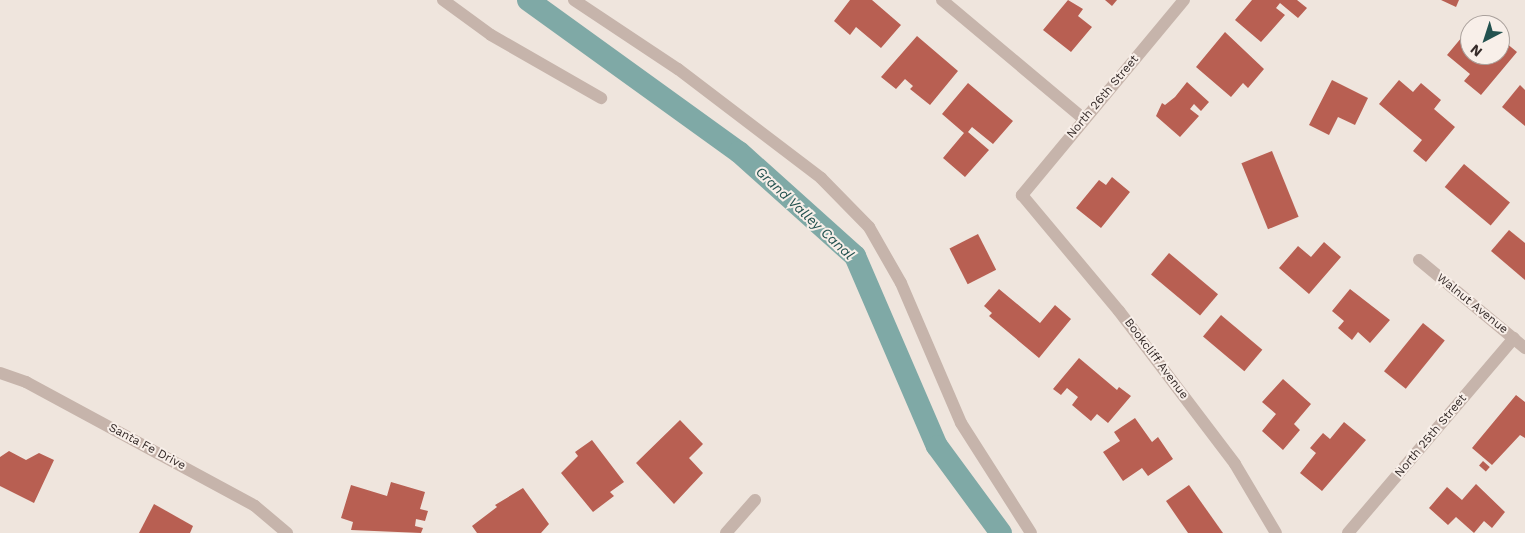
<!DOCTYPE html>
<html>
<head>
<meta charset="utf-8">
<style>
  body { margin:0 }
  #map { position:relative; width:1525px; height:533px; overflow:hidden; background:#efe5dd; font-family:"Work Sans",sans-serif }
  div>[style] { position:absolute }
  .canal>* { height:22px; margin:-11px; padding:0 11px; transform-origin:11px; border-radius:11px; background:#7fa9a6 }
  .building>* { inset:0; background:#b85f52; transform-origin:0 0 }
  .minor>* { height:12px; margin:-6px; padding:0 6px; transform-origin:6px; border-radius:6px; background:#c6b4ab }
  span { translate:-50% -50%; white-space:nowrap; text-align:center; line-height:1.15; -webkit-text-stroke:4px #f8efe9; paint-order:stroke }
  .street-label { font-size:12px; color:#352b29 }
  .water-label { font-size:14px; color:#23524f; font-style:italic }
  .north { position:absolute; left:1460px; top:15px; width:50px; height:50px; box-sizing:border-box; background:#f8efe9; border:1px solid #aaa19c; border-radius:50%; rotate:220deg; font-size:14px; font-weight:700; line-height:20px; text-align:center; color:#352b29 }
  .north::after { content:''; display:block; margin:auto; width:18px; height:22px; background:#23524f; clip-path:polygon(50% 0,100% 100%,50% 72%,0 100%) }
</style>
</head>
<body>
<div id="map">
  <div class="canal">
    <div style="left:528px;top:0;width:260px;rotate:35.8deg"></div>
    <div style="left:739px;top:152px;width:156px;rotate:41.9deg"></div>
    <div style="left:855px;top:256px;width:207px;rotate:66.7deg"></div>
    <div style="left:937px;top:446px;width:108px;rotate:53.7deg"></div>
  </div>
  <div class="building">
    <div style="clip-path:polygon(850px 0,872px 0,901px 25px,881px 48px,856px 27px,850px 35px,834px 21px)"></div>
    <div style="clip-path:polygon(1068px 0,1083px 9px,1078px 16px,1092px 27px,1071px 52px,1043px 30px)"></div>
    <div style="clip-path:polygon(1105px 0,1117px 0,1112px 6px)"></div>
    <div style="clip-path:polygon(1252px 0,1297px 0,1307px 8px,1298px 18px,1280px 3px,1276px 8px,1285px 15px,1261px 42px,1235px 20px)"></div>
    <div style="clip-path:polygon(1441px 0,1459px 0,1456px 7px)"></div>
    <div style="clip-path:polygon(1467px 31px,1470px 34px,1470px 55px,1500px 55px,1500px 38px,1517px 52px,1481px 95px,1464px 81px,1470px 74px,1447px 55px)"></div>
    <div style="clip-path:polygon(1225px 32px,1264px 69px,1248px 88px,1243px 83px,1231px 97px,1196px 67px)"></div>
    <div style="clip-path:polygon(917px 36px,958px 71px,930px 105px,910px 89px,913px 86px,905px 79px,896px 89px,881px 77px)"></div>
    <div style="clip-path:polygon(1332px 80px,1368px 98px,1355px 125px,1338px 117px,1329px 135px,1309px 125px)"></div>
    <div style="clip-path:polygon(1399px 80px,1413px 92px,1421px 83px,1441px 100px,1434px 109px,1455px 127px,1426px 162px,1413px 151px,1422px 140px,1379px 104px)"></div>
    <div style="clip-path:polygon(1187px 82px,1209px 102px,1201px 111px,1194px 104px,1190px 109px,1199px 116px,1180px 137px,1156px 116px,1162px 103px,1165px 105px,1175px 97px)"></div>
    <div style="clip-path:polygon(968px 83px,1013px 121px,993px 144px,972px 127px,968px 132px,989px 150px,965px 177px,943px 158px,964px 133px,942px 114px)"></div>
    <div style="clip-path:polygon(1520px 85px,1525px 90px,1525px 126px,1502px 107px)"></div>
    <div style="left:1272px;top:151px;width:71px;height:33px;rotate:68deg"></div>
    <div style="left:1464px;top:164px;width:60px;height:30px;rotate:40deg"></div>
    <div style="clip-path:polygon(1112px 177px,1130px 192px,1101px 228px,1076px 208px,1099px 180px,1106px 185px)"></div>
    <div style="clip-path:polygon(1509px 230px,1525px 243px,1525px 280px,1491px 251px)"></div>
    <div style="left:978px;top:234px;width:40px;height:32px;rotate:63deg"></div>
    <div style="clip-path:polygon(1324px 242px,1341px 257px,1309px 294px,1279px 268px,1298px 246px,1311px 257px)"></div>
    <div style="left:1169px;top:253px;width:64px;height:28px;rotate:40deg"></div>
    <div style="clip-path:polygon(999px 289px,1040px 323px,1055px 305px,1071px 319px,1039px 358px,989px 316px,992px 313px,984px 306px)"></div>
    <div style="clip-path:polygon(1350px 289px,1390px 320px,1370px 343px,1358px 332px,1352px 340px,1338px 328px,1344px 321px,1332px 311px)"></div>
    <div style="left:1221px;top:315px;width:54px;height:28px;rotate:40deg"></div>
    <div style="left:1423px;top:323px;width:28px;height:62px;rotate:39deg"></div>
    <div style="clip-path:polygon(1079px 358px,1117px 390px,1119px 387px,1131px 396px,1108px 423px,1097px 414px,1091px 421px,1072px 405px,1078px 397px,1067px 388px,1061px 395px,1053px 389px)"></div>
    <div style="clip-path:polygon(1283px 379px,1311px 404px,1294px 424px,1300px 430px,1283px 450px,1262px 431px,1276px 414px,1262px 402px)"></div>
    <div style="clip-path:polygon(1516px 395px,1525px 402px,1525px 438px,1520px 435px,1492px 465px,1472px 448px)"></div>
    <div style="clip-path:polygon(1135px 418px,1152px 442px,1158px 437px,1173px 459px,1148px 476px,1142px 468px,1123px 481px,1103px 452px,1120px 441px,1114px 432px)"></div>
    <div style="clip-path:polygon(680px 420px,703px 444px,689px 458px,703px 473px,674px 504px,636px 463px)"></div>
    <div style="clip-path:polygon(1344px 422px,1366px 440px,1322px 491px,1300px 473px,1316px 453px,1310px 448px,1323px 433px,1330px 439px)"></div>
    <div style="clip-path:polygon(592px 440px,624px 482px,610px 492px,614px 496px,593px 512px,561px 473px,578px 456px,575px 452px)"></div>
    <div style="clip-path:polygon(9px 451px,26px 460px,39px 453px,54px 460px,34px 503px,0 486px,0 457px)"></div>
    <div style="left:1483px;top:461px;width:9px;height:6px;rotate:41deg"></div>
    <div style="clip-path:polygon(391px 482px,425px 492px,420px 509px,428px 511px,425px 521px,416px 519px,415px 526px,423px 528px,421px 533px,351px 530px,353px 522px,341px 518px,351px 485px,387px 496px)"></div>
    <div style="clip-path:polygon(1476px 484px,1505px 512px,1492px 528px,1484px 521px,1474px 533px,1456px 517px,1448px 525px,1429px 508px,1447px 487px,1462px 500px)"></div>
    <div style="clip-path:polygon(1189px 485px,1223px 533px,1188px 533px,1166px 501px)"></div>
    <div style="clip-path:polygon(523px 488px,549px 524px,541px 533px,477px 533px,472px 526px,497px 507px,495px 505px)"></div>
    <div style="clip-path:polygon(154px 504px,193px 526px,190px 533px,139px 533px)"></div>
  </div>
  <div class="minor">
    <div style="left:443px;top:0;width:59px;rotate:36.1deg"></div>
    <div style="left:491px;top:35px;width:127px;rotate:29.8deg"></div>
    <div style="left:574px;top:0;width:125px;rotate:33.6deg"></div>
    <div style="left:678px;top:69px;width:180px;rotate:37.3deg"></div>
    <div style="left:821px;top:178px;width:69px;rotate:45.6deg"></div>
    <div style="left:869px;top:227px;width:64px;rotate:60.3deg"></div>
    <div style="left:901px;top:283px;width:152px;rotate:66.8deg"></div>
    <div style="left:961px;top:423px;width:130px;rotate:57.5deg"></div>
    <div style="left:942px;top:0;width:185px;rotate:40deg"></div>
    <div style="left:1184px;top:0;width:254px;rotate:129.7deg"></div>
    <div style="left:1022px;top:195px;width:151px;rotate:50.1deg"></div>
    <div style="left:1119px;top:311px;width:192px;rotate:52.8deg"></div>
    <div style="left:1235px;top:464px;width:80px;rotate:59.3deg"></div>
    <div style="left:1419px;top:260px;width:138px;rotate:39.7deg"></div>
    <div style="left:0;top:373px;width:28px;rotate:19deg"></div>
    <div style="left:26px;top:382px;width:260px;rotate:28.4deg"></div>
    <div style="left:255px;top:506px;width:42px;rotate:40.2deg"></div>
    <div style="left:726px;top:533px;width:44px;rotate:-48.7deg"></div>
    <div style="left:1348px;top:533px;width:256px;rotate:-49.6deg"></div>
  </div>
  <div class="street-label">
    <span style="left:1103px;top:97px;rotate:-50deg">North 26th Street</span>
    <span style="left:1472px;top:304px;rotate:39deg">Walnut Avenue</span>
    <span style="left:1156px;top:359px;rotate:53deg">Bookcliff Avenue</span>
    <span style="left:1431px;top:436px;rotate:-50deg">North 25th Street</span>
    <span style="left:147px;top:447px;rotate:28deg">Santa Fe Drive</span>
  </div>
  <div class="water-label">
    <span style="left:805px;top:213px;rotate:43deg">Grand Valley Canal</span>
  </div>
  <div class="north">N</div>
</div>
</body>
</html>
